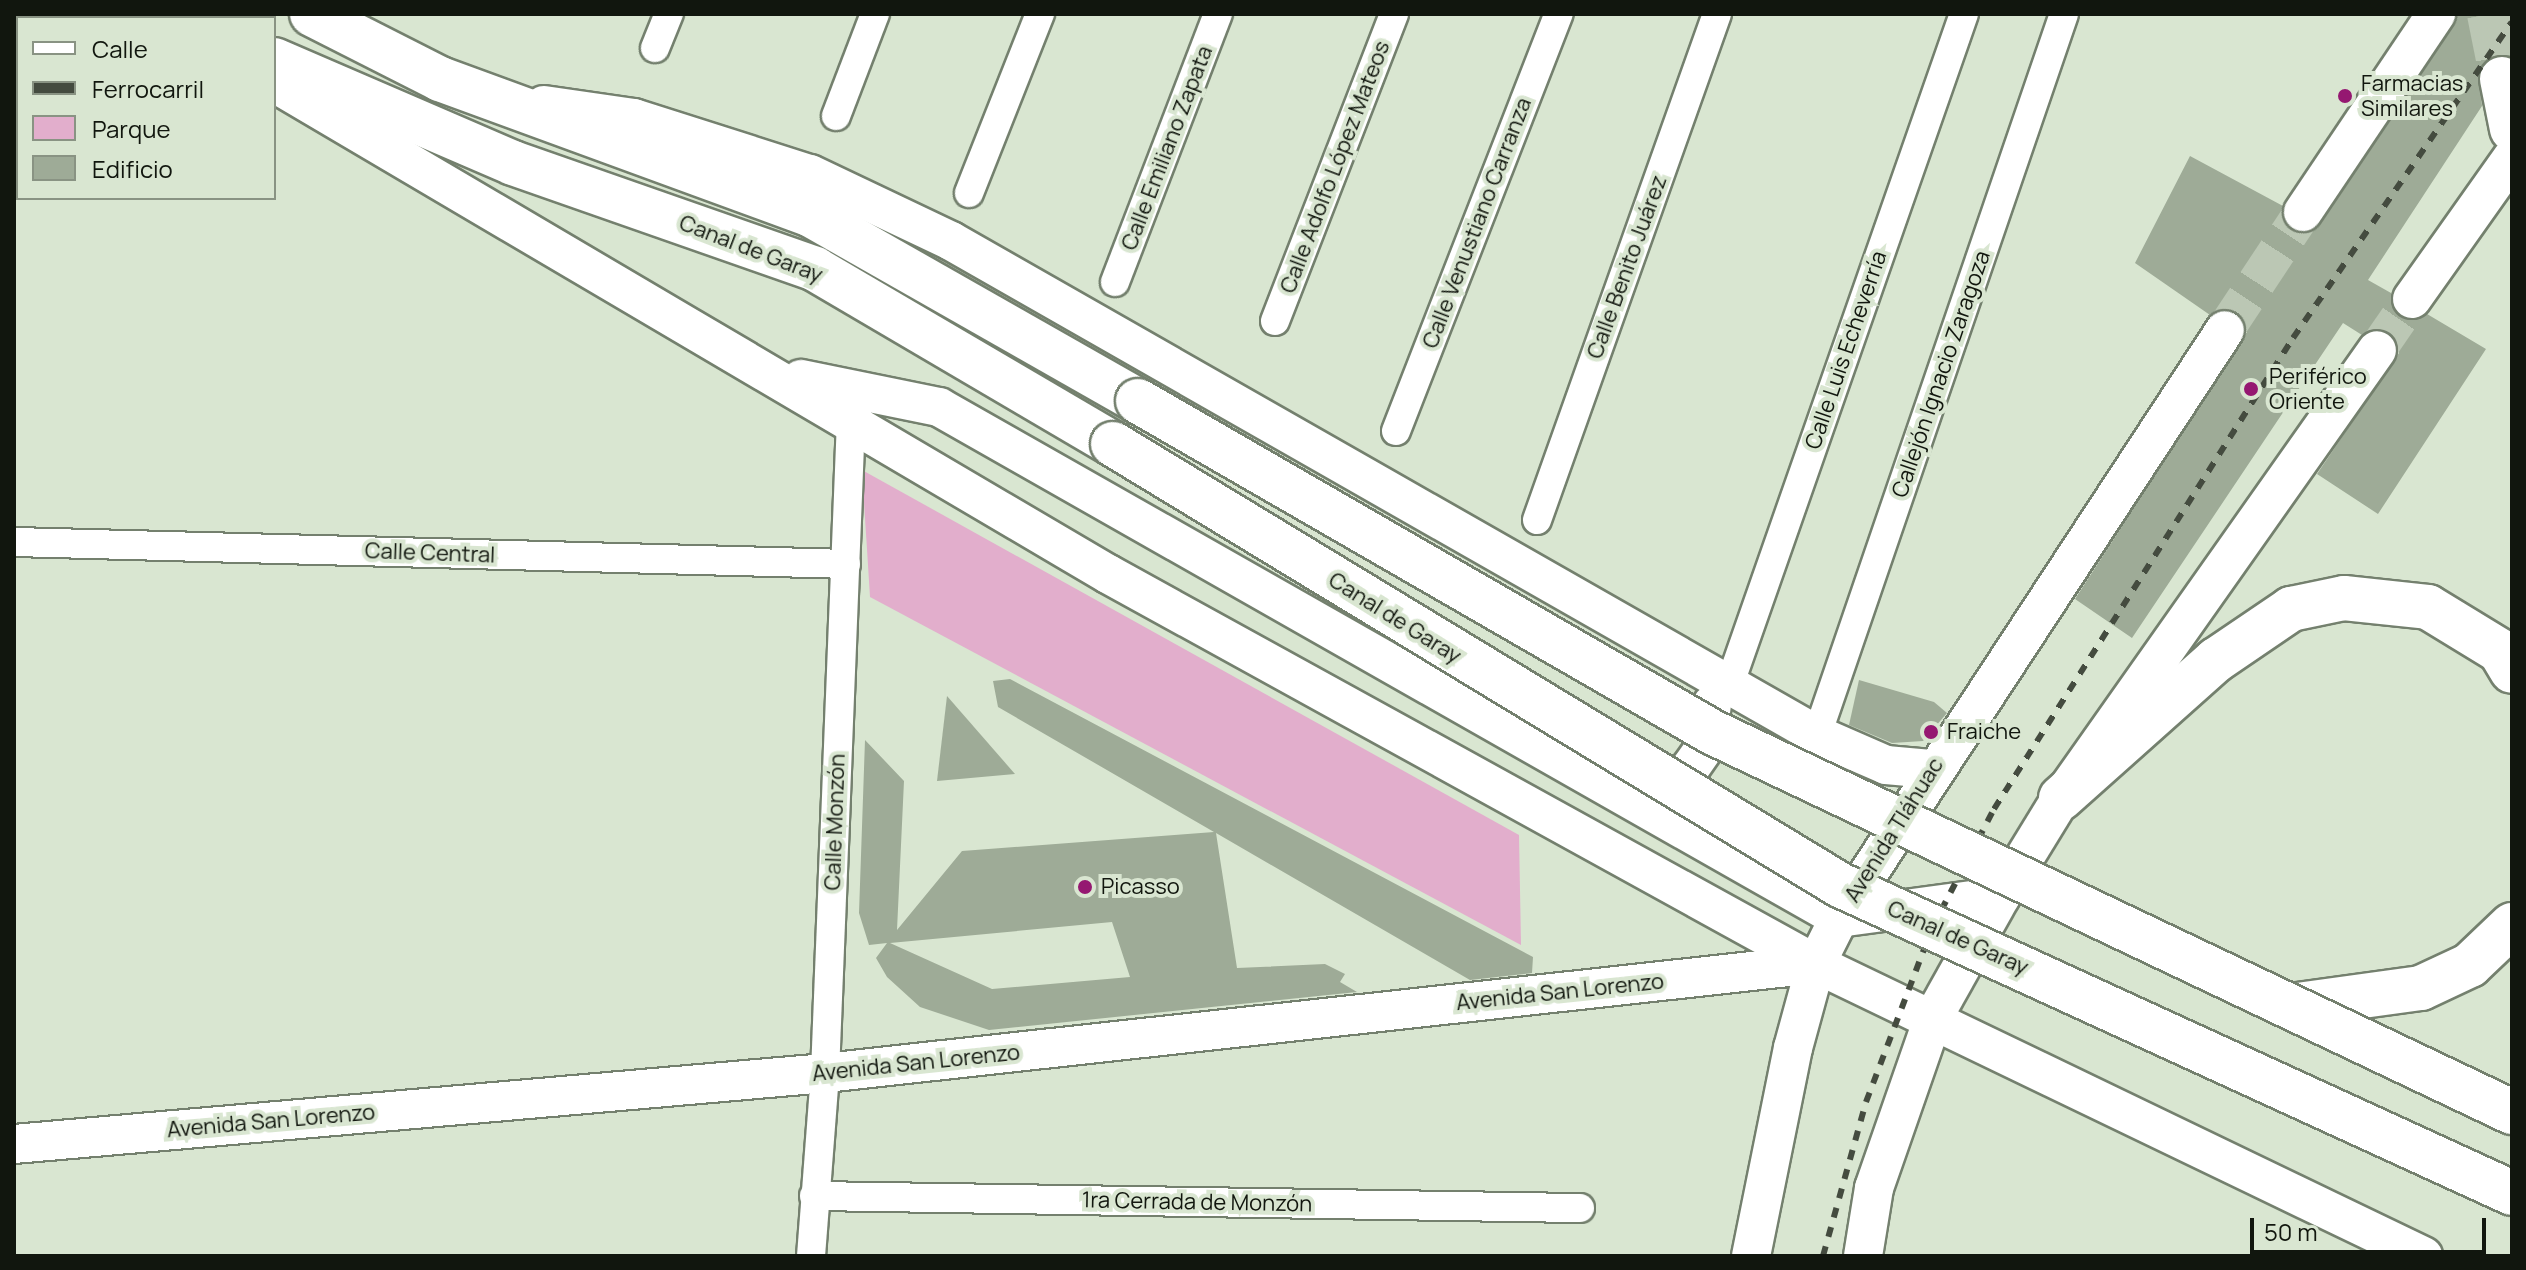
<!DOCTYPE html>
<html>
<head>
<meta charset="utf-8">
<style>
  body { margin:0 }
  #map { position:relative; width:2526px; height:1270px; overflow:hidden; background:#d9e6d1; font-family:Manrope,sans-serif }
  div>[style] { position:absolute }
  .green>* { inset:0; background:#e2aecc }
  .building>* { inset:0; background:#9eab97 }
  .secondary-tunnel>* { height:38px; margin-top:-19px; transform-origin:0; background:repeating-linear-gradient(90deg,#bbc7b4 0 38px,transparent 0 57px) }
  .highway-tunnel>* { height:44px; margin-top:-22px; transform-origin:0; background:repeating-linear-gradient(90deg,#bbc7b4 0 44px,transparent 0 66px) }
  .roads { filter:drop-shadow(2px 0 #74806e) drop-shadow(-2px 0 #74806e) drop-shadow(0 2px #74806e) drop-shadow(0 -2px #74806e) }
  .street>* { height:28px; margin:-14px; padding:0 14px; transform-origin:14px; border-radius:14px; background:#fff }
  .secondary>* { height:38px; margin:-19px; padding:0 19px; transform-origin:19px; border-radius:19px; background:#fff }
  .highway>* { height:44px; margin:-22px; padding:0 22px; transform-origin:22px; border-radius:22px; background:#fff }
  .rail>* { height:6px; margin-top:-3px; transform-origin:0; background:repeating-linear-gradient(90deg,#444b3f 0 10px,transparent 0 20px) }
  .bridges { filter:drop-shadow(2px 0 #74806e) drop-shadow(-2px 0 #74806e) drop-shadow(0 2px #74806e) drop-shadow(0 -2px #74806e) }
  .highway-bridge>* { height:44px; margin:-22px; padding:0 22px; transform-origin:22px; border-radius:22px; background:#fff }
  .dots>* { width:22px; height:22px; translate:-50% -50%; box-sizing:border-box; border:4px solid #d9e6d1; border-radius:50% }
  span { translate:-50% -50%; white-space:nowrap; text-align:center; line-height:1.15; -webkit-text-stroke:8px #d9e6d1; paint-order:stroke }
  .poi-label { font-size:22px; color:#11160e }
  .left { translate:0 -50%; text-align:left }
  .street-label { font-size:22px; color:#11160e }
  .frame { position:absolute; inset:0; border:16px solid #11160e; pointer-events:none }
  .legend { position:absolute; left:16px; top:16px; width:260px; height:184px; box-sizing:border-box; background:#d9e6d1; border:2px solid #899383; margin:0; padding:10px 14px; list-style:none; font-size:24px; color:#11160e }
  .legend li { display:flex; align-items:center; gap:16px; height:40px }
  .legend b { width:40px; border:2px solid #899383 }
  .scale { position:absolute; left:2250px; top:1218px; width:236px; height:36px; box-sizing:border-box; border:4px solid #11160e; border-top:0; padding-left:10px; font-size:24px; line-height:28px; white-space:nowrap; color:#11160e; -webkit-text-stroke:6px #d9e6d1; paint-order:stroke }
</style>
</head>
<body>
<div id="map">
  <div class="green">
    <div style="clip-path:polygon(862px 470px,1519px 835px,1521px 945px,870px 597px)"></div>
  </div>
  <div class="building">
    <div style="clip-path:polygon(2458px 14px,2512px 14px,2512px 57px,2496px 55px,2479px 70px,2482px 106px,2368px 280px,2391px 293px,2400px 317px,2427px 314px,2486px 349px,2378px 514px,2317px 474px,2399px 353px,2389px 332px,2362px 335px,2343px 323px,2132px 638px,2075px 599px,2247px 332px,2236px 311px,2210px 315px,2135px 263px,2190px 156px,2283px 206px,2291px 231px,2313px 231px)"></div>
    <div style="clip-path:polygon(evenodd,1010px 679px,1533px 957px,1532px 973px,1470px 980px,1216px 833px,1237px 968px,1325px 964px,1345px 974px,1340px 982px,1357px 992px,989px 1030px,920px 1007px,887px 977px,876px 958px,887px 943px,869px 945px,859px 913px,865px 740px,904px 781px,897px 930px,962px 851px,1214px 832px,998px 707px,993px 681px,1010px 679px,1112px 922px,1130px 977px,992px 989px,890px 943px,1112px 922px)"></div>
    <div style="clip-path:polygon(1859px 680px,1934px 702px,1947px 713px,1923px 741px,1892px 743px,1849px 725px)"></div>
    <div style="clip-path:polygon(947px 696px,1015px 774px,937px 781px)"></div>
  </div>
  <div class="secondary-tunnel">
    <div style="left:2225px;top:330px;width:141px;rotate:-56.5deg"></div>
    <div style="left:2377px;top:350px;width:62px;rotate:-55.5deg"></div>
  </div>
  <div class="highway-tunnel">
    <div style="left:2489px;top:14px;width:66px;rotate:78.7deg"></div>
  </div>
  <div class="roads">
    <div class="street">
      <div style="left:655px;top:48px;width:37px;rotate:-68deg"></div>
      <div style="left:836px;top:116px;width:109px;rotate:-69.1deg"></div>
      <div style="left:969px;top:193px;width:193px;rotate:-68.4deg"></div>
      <div style="left:1115px;top:282px;width:287px;rotate:-69deg"></div>
      <div style="left:1275px;top:321px;width:329px;rotate:-68.8deg"></div>
      <div style="left:1396px;top:431px;width:448px;rotate:-68.7deg"></div>
      <div style="left:1537px;top:520px;width:537px;rotate:-70.42deg"></div>
      <div style="left:14px;top:542px;width:832px;rotate:1.51deg"></div>
      <div style="left:1729px;top:686px;width:712px;rotate:-70.73deg"></div>
      <div style="left:1817px;top:735px;width:762px;rotate:-71.09deg"></div>
      <div style="left:814px;top:1196px;width:766px;rotate:0.9deg"></div>
      <div style="left:811px;top:1256px;width:184px;rotate:-85.6deg"></div>
      <div style="left:825px;top:1073px;width:653px;rotate:-87.72deg"></div>
      <div style="left:851px;top:421px;width:13px;rotate:-61deg"></div>
    </div>
    <div class="secondary">
      <div style="left:274px;top:83px;width:968px;rotate:30.49deg"></div>
      <div style="left:1108px;top:574px;width:808px;rotate:28.85deg"></div>
      <div style="left:1816px;top:964px;width:674px;rotate:25.69deg"></div>
      <div style="left:544px;top:105px;width:91px;rotate:8.2deg"></div>
      <div style="left:634px;top:118px;width:185px;rotate:17.7deg"></div>
      <div style="left:810px;top:174px;width:156px;rotate:25.4deg"></div>
      <div style="left:951px;top:241px;width:997px;rotate:29.7deg"></div>
      <div style="left:1817px;top:735px;width:75px;rotate:23.5deg"></div>
      <div style="left:1886px;top:765px;width:45px;rotate:5.1deg"></div>
      <div style="left:2303px;top:212px;width:239px;rotate:-56.1deg"></div>
      <div style="left:2412px;top:299px;width:173px;rotate:-54.7deg"></div>
      <div style="left:801px;top:379px;width:141px;rotate:11.5deg"></div>
      <div style="left:939px;top:407px;width:1035px;rotate:29.59deg"></div>
      <div style="left:1839px;top:918px;width:163px;rotate:-7.7deg"></div>
      <div style="left:1645px;top:790px;width:34px;rotate:-15deg"></div>
      <div style="left:1678px;top:781px;width:19px;rotate:-47deg"></div>
      <div style="left:1691px;top:767px;width:28px;rotate:-55deg"></div>
      <div style="left:1707px;top:744px;width:40px;rotate:-82.9deg"></div>
      <div style="left:14px;top:1144px;width:814px;rotate:-5deg"></div>
      <div style="left:825px;top:1073px;width:997px;rotate:-6.28deg"></div>
      <div style="left:1751px;top:1256px;width:212px;rotate:-78.6deg"></div>
      <div style="left:1793px;top:1048px;width:87px;rotate:-74.7deg"></div>
      <div style="left:1816px;top:964px;width:51px;rotate:-63.4deg"></div>
      <div style="left:1839px;top:918px;width:703px;rotate:-56.72deg"></div>
      <div style="left:1863px;top:1256px;width:69px;rotate:-80.8deg"></div>
      <div style="left:1874px;top:1188px;width:182px;rotate:-70.8deg"></div>
      <div style="left:1934px;top:1016px;width:137px;rotate:-60.8deg"></div>
      <div style="left:2001px;top:896px;width:115px;rotate:-58.5deg"></div>
      <div style="left:2061px;top:798px;width:548px;rotate:-54.8deg"></div>
    </div>
    <div class="highway">
      <div style="left:167px;top:14px;width:10px;rotate:24deg"></div>
      <div style="left:312px;top:14px;width:144px;rotate:26.9deg"></div>
      <div style="left:440px;top:79px;width:395px;rotate:20.1deg"></div>
      <div style="left:811px;top:215px;width:376px;rotate:29.6deg"></div>
      <div style="left:274px;top:60px;width:260px;rotate:23.3deg"></div>
      <div style="left:513px;top:163px;width:320px;rotate:19.3deg"></div>
      <div style="left:815px;top:269px;width:346px;rotate:30.4deg"></div>
      <div style="left:2502px;top:79px;width:51px;rotate:78.7deg"></div>
      <div style="left:2061px;top:798px;width:208px;rotate:-41.7deg"></div>
      <div style="left:2216px;top:660px;width:91px;rotate:-34.2deg"></div>
      <div style="left:2291px;top:609px;width:54px;rotate:-11.7deg"></div>
      <div style="left:2344px;top:598px;width:84px;rotate:6.1deg"></div>
      <div style="left:2428px;top:607px;width:84px;rotate:31.4deg"></div>
      <div style="left:2500px;top:651px;width:23px;rotate:59deg"></div>
      <div style="left:2297px;top:1005px;width:125px;rotate:-7.8deg"></div>
      <div style="left:2421px;top:988px;width:54px;rotate:-25.1deg"></div>
      <div style="left:2470px;top:965px;width:58px;rotate:-43.6deg"></div>
    </div>
  </div>
  <div class="rail">
    <div style="left:1823px;top:1256px;width:160px;rotate:-74.4deg"></div>
    <div style="left:1866px;top:1102px;width:186px;rotate:-69.2deg"></div>
    <div style="left:1932px;top:928px;width:134px;rotate:-62.5deg"></div>
    <div style="left:1994px;top:809px;width:558px;rotate:-57.59deg"></div>
    <div style="left:2293px;top:338px;width:384px;rotate:-55.3deg"></div>
  </div>
  <div class="bridges">
    <div class="highway-bridge">
      <div style="left:1138px;top:401px;width:663px;rotate:29.97deg"></div>
      <div style="left:1712px;top:732px;width:886px;rotate:25.41deg"></div>
      <div style="left:1113px;top:444px;width:850px;rotate:31.24deg"></div>
      <div style="left:1840px;top:885px;width:739px;rotate:24.62deg"></div>
    </div>
  </div>
  <div class="dots">
    <div style="left:2345px;top:96px;background:#951871"></div>
    <div style="left:2251px;top:389px;background:#951871"></div>
    <div style="left:1931px;top:732px;background:#951871"></div>
    <div style="left:1085px;top:887px;background:#951871"></div>
  </div>
  <div class="poi-label">
    <span class="left" style="left:2361px;top:96px">Farmacias<br>Similares</span>
    <span class="left" style="left:2269px;top:389px">Periférico<br>Oriente</span>
    <span class="left" style="left:1947px;top:732px">Fraiche</span>
    <span class="left" style="left:1101px;top:887px">Picasso</span>
  </div>
  <div class="street-label">
    <span style="left:1167px;top:148px;rotate:-69deg">Calle Emiliano Zapata</span>
    <span style="left:1335px;top:167px;rotate:-69deg">Calle Adolfo López Mateos</span>
    <span style="left:1477px;top:223px;rotate:-69deg">Calle Venustiano Carranza</span>
    <span style="left:751px;top:249px;rotate:21deg">Canal de Garay</span>
    <span style="left:1627px;top:267px;rotate:-70deg">Calle Benito Juárez</span>
    <span style="left:1846px;top:350px;rotate:-71deg">Calle Luis Echeverría</span>
    <span style="left:1941px;top:374px;rotate:-71deg">Callejón Ignacio Zaragoza</span>
    <span style="left:430px;top:553px;rotate:2deg">Calle Central</span>
    <span style="left:1395px;top:618px;rotate:32deg">Canal de Garay</span>
    <span style="left:835px;top:822px;rotate:-88deg">Calle Monzón</span>
    <span style="left:1894px;top:830px;rotate:-58deg">Avenida Tláhuac</span>
    <span style="left:1958px;top:938px;rotate:24deg">Canal de Garay</span>
    <span style="left:1560px;top:992px;rotate:-6deg">Avenida San Lorenzo</span>
    <span style="left:916px;top:1063px;rotate:-6deg">Avenida San Lorenzo</span>
    <span style="left:271px;top:1121px;rotate:-5deg">Avenida San Lorenzo</span>
    <span style="left:1197px;top:1202px;rotate:1deg">1ra Cerrada de Monzón</span>
  </div>
  <div class="frame"></div>
  <ul class="legend">
  <li><b style="height:10px;background:#fff"></b>Calle</li>
  <li><b style="height:10px;background:#444b3f"></b>Ferrocarril</li>
  <li><b style="height:22px;background:#e2aecc"></b>Parque</li>
  <li><b style="height:22px;background:#9eab97"></b>Edificio</li>
  </ul>
  <div class="scale">50 m</div>
</div>
</body>
</html>
